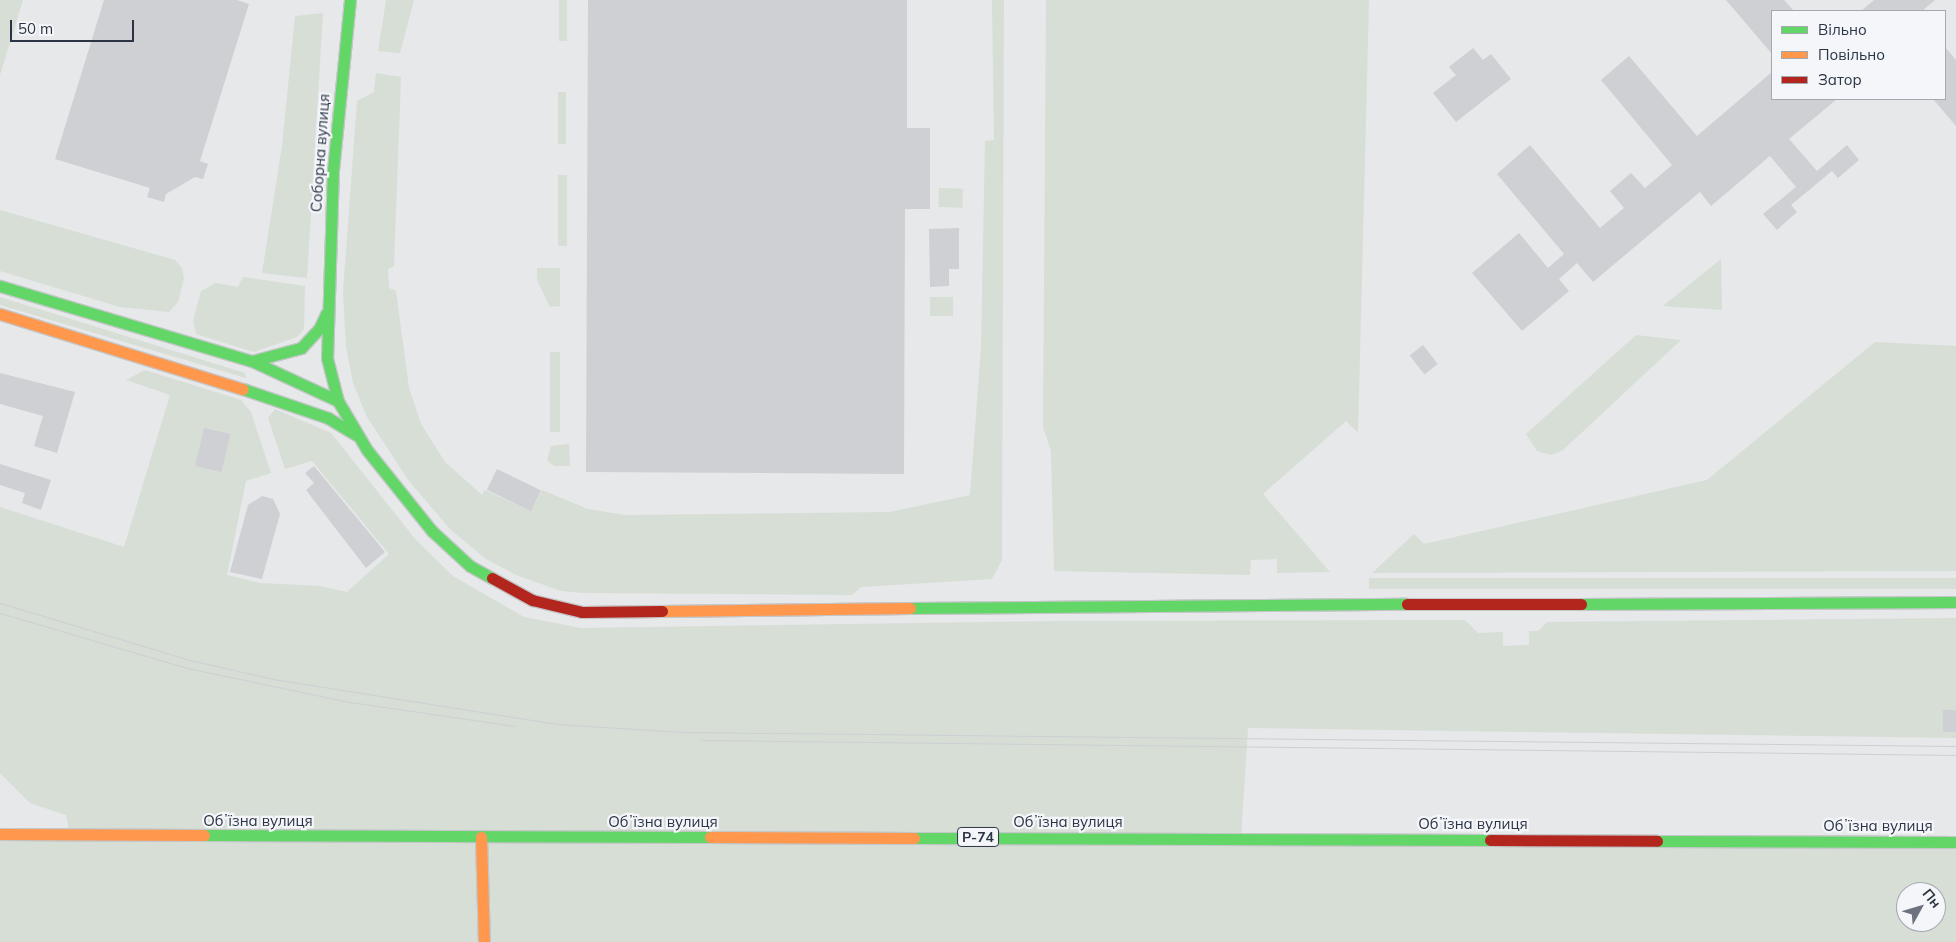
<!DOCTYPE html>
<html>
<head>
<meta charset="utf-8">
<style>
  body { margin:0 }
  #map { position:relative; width:1956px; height:942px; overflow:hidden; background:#e6e8ea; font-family:Mulish,sans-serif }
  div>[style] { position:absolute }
  .green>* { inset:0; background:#d6ded6; transform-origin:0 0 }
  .building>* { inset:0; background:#ced0d3; transform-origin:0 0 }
  .roads { filter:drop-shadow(1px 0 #c4c6c8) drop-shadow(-1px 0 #c4c6c8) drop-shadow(0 1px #c4c6c8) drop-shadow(0 -1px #c4c6c8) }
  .fast>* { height:11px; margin:-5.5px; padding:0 5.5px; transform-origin:5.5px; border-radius:5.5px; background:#63d668 }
  .slow>* { height:11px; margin:-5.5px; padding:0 5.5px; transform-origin:5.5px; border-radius:5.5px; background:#ff974d }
  .jam>* { height:11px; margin:-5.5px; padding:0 5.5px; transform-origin:5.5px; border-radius:5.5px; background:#b3261e }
  .tram>* { height:1px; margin:-0.5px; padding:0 0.5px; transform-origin:0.5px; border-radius:0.5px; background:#cecfd2 }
  span { translate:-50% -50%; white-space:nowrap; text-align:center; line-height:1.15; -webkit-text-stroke:4.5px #f4f6f9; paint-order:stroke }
  .shield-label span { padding:1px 4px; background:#f4f6f9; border:1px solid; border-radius:4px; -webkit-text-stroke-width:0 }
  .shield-label { font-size:14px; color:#2b3445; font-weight:700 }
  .street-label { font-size:15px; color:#2b3445 }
  .legend { position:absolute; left:1771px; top:10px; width:175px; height:90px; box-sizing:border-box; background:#f4f6f9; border:1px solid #a4a8b1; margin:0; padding:6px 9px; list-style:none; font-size:15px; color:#2b3445 }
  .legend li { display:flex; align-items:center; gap:10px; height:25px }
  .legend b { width:25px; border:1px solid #a4a8b1 }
  .north { position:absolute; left:1896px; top:882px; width:50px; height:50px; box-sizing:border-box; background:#f4f6f9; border:1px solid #a4a8b1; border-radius:50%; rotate:51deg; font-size:14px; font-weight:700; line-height:20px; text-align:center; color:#2b3445 }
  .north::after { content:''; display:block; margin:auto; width:18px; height:22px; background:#6c737f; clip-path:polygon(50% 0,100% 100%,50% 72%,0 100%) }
  .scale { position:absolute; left:10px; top:20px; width:124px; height:22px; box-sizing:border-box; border:2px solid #2b3445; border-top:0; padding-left:6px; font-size:15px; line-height:18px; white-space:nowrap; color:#2b3445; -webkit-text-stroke:4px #f4f6f9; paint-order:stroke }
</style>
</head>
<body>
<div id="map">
  <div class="green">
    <div style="clip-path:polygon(0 0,23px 0,0 75px)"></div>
    <div style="clip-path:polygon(386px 0,414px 0,400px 53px,378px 51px)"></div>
    <div style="left:559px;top:0;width:8px;height:41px"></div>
    <div style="clip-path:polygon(992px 0,1004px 0,1002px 560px,992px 579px,861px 587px,852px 595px,583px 593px,561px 591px,516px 575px,486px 559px,451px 530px,409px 481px,367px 417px,353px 383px,346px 347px,343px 292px,357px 101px,374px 92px,376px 73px,401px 77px,394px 266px,388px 269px,389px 288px,396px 291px,409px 388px,421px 424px,445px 462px,482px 495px,485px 490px,531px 511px,542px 490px,588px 509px,625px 515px,890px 512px,970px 495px,981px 348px,985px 141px,994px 140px)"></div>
    <div style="clip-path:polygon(1046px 0,1369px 0,1358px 433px,1346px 421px,1263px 494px,1330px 572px,1277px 573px,1277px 559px,1251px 560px,1250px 575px,1054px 571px,1051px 451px,1043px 427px)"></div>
    <div style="clip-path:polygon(323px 13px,307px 278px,262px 273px,282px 146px,295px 16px)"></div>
    <div style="left:558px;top:92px;width:8px;height:52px"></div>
    <div style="left:558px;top:175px;width:9px;height:71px"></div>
    <div style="left:939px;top:188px;width:24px;height:19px;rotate:2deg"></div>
    <div style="clip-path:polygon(0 210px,175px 260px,182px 268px,184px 278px,178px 302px,169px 312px,120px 307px,0 271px)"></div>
    <div style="clip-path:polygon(1721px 259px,1722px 310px,1663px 306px)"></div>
    <div style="clip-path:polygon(537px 268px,560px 268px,560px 306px,550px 307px,537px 280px)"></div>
    <div style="clip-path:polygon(243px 277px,305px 286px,304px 329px,297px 337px,254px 352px,196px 334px,193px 321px,201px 291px,216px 283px,238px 287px)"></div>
    <div style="clip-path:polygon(0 297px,245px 373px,246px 378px,0 305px)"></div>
    <div style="left:930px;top:297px;width:23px;height:19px"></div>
    <div style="clip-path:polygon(1636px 335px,1681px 340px,1563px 450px,1551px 455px,1537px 451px,1526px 434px)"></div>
    <div style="clip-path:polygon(1875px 342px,1956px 346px,1956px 571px,1372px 573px,1414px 534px,1424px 544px,1707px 480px)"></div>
    <div style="left:550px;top:352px;width:10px;height:80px"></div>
    <div style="clip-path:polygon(evenodd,145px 370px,241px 400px,251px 412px,271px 473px,246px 481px,227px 575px,260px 583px,320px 586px,347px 592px,389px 554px,312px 461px,285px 469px,268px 418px,275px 409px,331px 433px,416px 540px,453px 576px,524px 617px,581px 628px,1059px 621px,1465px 620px,1478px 633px,1503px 632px,1503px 646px,1529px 645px,1529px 631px,1538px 631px,1547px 622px,1956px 618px,1956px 738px,1248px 728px,1241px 837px,1956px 842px,1956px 942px,0 942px,0 834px,70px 835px,66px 815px,30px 803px,0 773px,0 507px,124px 547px,170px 395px,126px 380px,145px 370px,1906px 892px,1936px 892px,1936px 922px,1906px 922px,1906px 892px)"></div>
    <div style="clip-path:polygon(569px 444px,570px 466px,554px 466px,547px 460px,551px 446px)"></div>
    <div style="left:1956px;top:578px;width:11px;height:587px;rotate:90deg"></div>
  </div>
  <div class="building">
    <div style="clip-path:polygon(104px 0,237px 0,249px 4px,200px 161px,208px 164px,203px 179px,195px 177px,178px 187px,166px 194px,164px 202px,147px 197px,150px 188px,55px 159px)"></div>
    <div style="clip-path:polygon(588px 0,907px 0,907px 128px,930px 128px,930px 209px,905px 209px,904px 474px,586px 472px)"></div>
    <div style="clip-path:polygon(1726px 0,1784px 0,1794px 11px,1772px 11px,1772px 54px)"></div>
    <div style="clip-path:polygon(1874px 0,1935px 0,1922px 11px,1861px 11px)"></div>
    <div style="clip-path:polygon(1945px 47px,1956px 60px,1956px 126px,1933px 99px,1945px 99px)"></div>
    <div style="clip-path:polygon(1473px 48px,1483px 60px,1491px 54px,1511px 79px,1456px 122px,1433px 93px,1456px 75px,1449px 67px)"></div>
    <div style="clip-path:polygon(1629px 56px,1697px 136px,1772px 72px,1772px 99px,1837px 99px,1789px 139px,1817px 171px,1847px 145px,1859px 160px,1838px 178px,1832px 171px,1791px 205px,1797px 212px,1777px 230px,1763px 214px,1796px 187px,1770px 156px,1711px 206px,1700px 192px,1593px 282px,1577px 263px,1559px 279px,1569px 291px,1522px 331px,1472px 273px,1519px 233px,1548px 268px,1564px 254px,1497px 174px,1530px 145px,1600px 228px,1624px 208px,1610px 191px,1631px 173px,1645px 188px,1672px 165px,1601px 80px)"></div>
    <div style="clip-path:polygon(959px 228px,959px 269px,949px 269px,949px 286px,930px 287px,929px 229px)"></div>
    <div style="left:1423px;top:345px;width:24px;height:17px;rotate:52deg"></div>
    <div style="clip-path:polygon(0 373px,75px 392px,57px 453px,34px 446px,43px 416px,0 404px)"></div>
    <div style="left:204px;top:428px;width:27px;height:39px;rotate:13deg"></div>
    <div style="clip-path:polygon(0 464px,51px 480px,41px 510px,22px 503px,25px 493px,0 485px)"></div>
    <div style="clip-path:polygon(314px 466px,385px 552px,366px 568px,306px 490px,314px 483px,305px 473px)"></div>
    <div style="left:497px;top:469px;width:49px;height:23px;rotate:26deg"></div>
    <div style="clip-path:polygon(262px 496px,273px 499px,280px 514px,262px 579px,230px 572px,248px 505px)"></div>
    <div style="left:1943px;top:710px;width:13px;height:22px"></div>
  </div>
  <div class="roads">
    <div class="fast">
      <div style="left:350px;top:0;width:170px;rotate:95.7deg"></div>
      <div style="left:333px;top:169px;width:189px;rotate:91.8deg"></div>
      <div style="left:327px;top:358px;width:44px;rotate:75.7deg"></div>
      <div style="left:338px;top:401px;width:57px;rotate:59.4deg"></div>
      <div style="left:367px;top:450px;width:104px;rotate:51.3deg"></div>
      <div style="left:432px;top:531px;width:52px;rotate:42.6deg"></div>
      <div style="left:470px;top:566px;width:25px;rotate:29deg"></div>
      <div style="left:0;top:286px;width:263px;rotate:16.6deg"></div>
      <div style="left:252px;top:361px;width:95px;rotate:24.9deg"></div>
      <div style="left:252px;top:361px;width:51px;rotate:-14.9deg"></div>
      <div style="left:301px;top:348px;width:26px;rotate:-47deg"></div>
      <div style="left:319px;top:329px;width:17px;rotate:-65deg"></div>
      <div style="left:243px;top:389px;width:90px;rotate:18.8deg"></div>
      <div style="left:328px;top:418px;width:33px;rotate:31deg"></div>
      <div style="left:1581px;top:604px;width:375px;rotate:-0.3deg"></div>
      <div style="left:910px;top:608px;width:497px;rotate:-0.5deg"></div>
      <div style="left:204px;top:835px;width:506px;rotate:0.23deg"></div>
      <div style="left:914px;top:838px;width:576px;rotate:0.2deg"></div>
      <div style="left:1657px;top:841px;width:299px;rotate:0.2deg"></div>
    </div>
    <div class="slow">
      <div style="left:0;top:314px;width:254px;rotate:17.2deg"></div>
      <div style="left:662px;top:611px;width:248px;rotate:-0.7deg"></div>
      <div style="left:0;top:834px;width:204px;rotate:0.3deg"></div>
      <div style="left:481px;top:837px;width:105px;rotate:88.4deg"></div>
      <div style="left:710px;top:837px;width:204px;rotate:0.3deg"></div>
    </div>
    <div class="jam">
      <div style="left:492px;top:578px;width:46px;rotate:28.8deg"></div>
      <div style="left:532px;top:600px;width:51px;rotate:13.5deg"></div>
      <div style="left:582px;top:612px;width:80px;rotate:-0.7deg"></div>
      <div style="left:1407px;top:604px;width:174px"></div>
      <div style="left:1490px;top:840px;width:167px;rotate:0.3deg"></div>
    </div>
  </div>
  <div class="tram">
    <div style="left:0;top:603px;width:198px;rotate:16.7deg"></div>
    <div style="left:190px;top:660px;width:85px;rotate:12.9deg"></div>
    <div style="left:273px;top:679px;width:288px;rotate:9deg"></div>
    <div style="left:557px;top:724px;width:125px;rotate:3.7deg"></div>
    <div style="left:682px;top:732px;width:1274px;rotate:0.63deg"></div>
    <div style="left:0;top:613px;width:195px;rotate:16.4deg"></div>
    <div style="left:187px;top:668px;width:167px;rotate:11.8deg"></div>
    <div style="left:350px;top:702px;width:166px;rotate:8.3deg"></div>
    <div style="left:701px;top:740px;width:1255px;rotate:0.68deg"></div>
  </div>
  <div class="shield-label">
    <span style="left:978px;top:837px">Р-74</span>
  </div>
  <div class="street-label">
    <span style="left:320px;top:153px;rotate:-86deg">Соборна вулиця</span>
    <span style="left:258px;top:821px">Обʼїзна вулиця</span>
    <span style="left:663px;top:822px">Обʼїзна вулиця</span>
    <span style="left:1068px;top:822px">Обʼїзна вулиця</span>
    <span style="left:1473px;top:824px">Обʼїзна вулиця</span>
    <span style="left:1878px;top:826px">Обʼїзна вулиця</span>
  </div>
  <ul class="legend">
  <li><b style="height:6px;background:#63d668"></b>Вільно</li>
  <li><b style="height:6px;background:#ff974d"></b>Повільно</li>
  <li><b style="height:6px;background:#b3261e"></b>Затор</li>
  </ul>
  <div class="north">Пн</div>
  <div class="scale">50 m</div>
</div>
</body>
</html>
